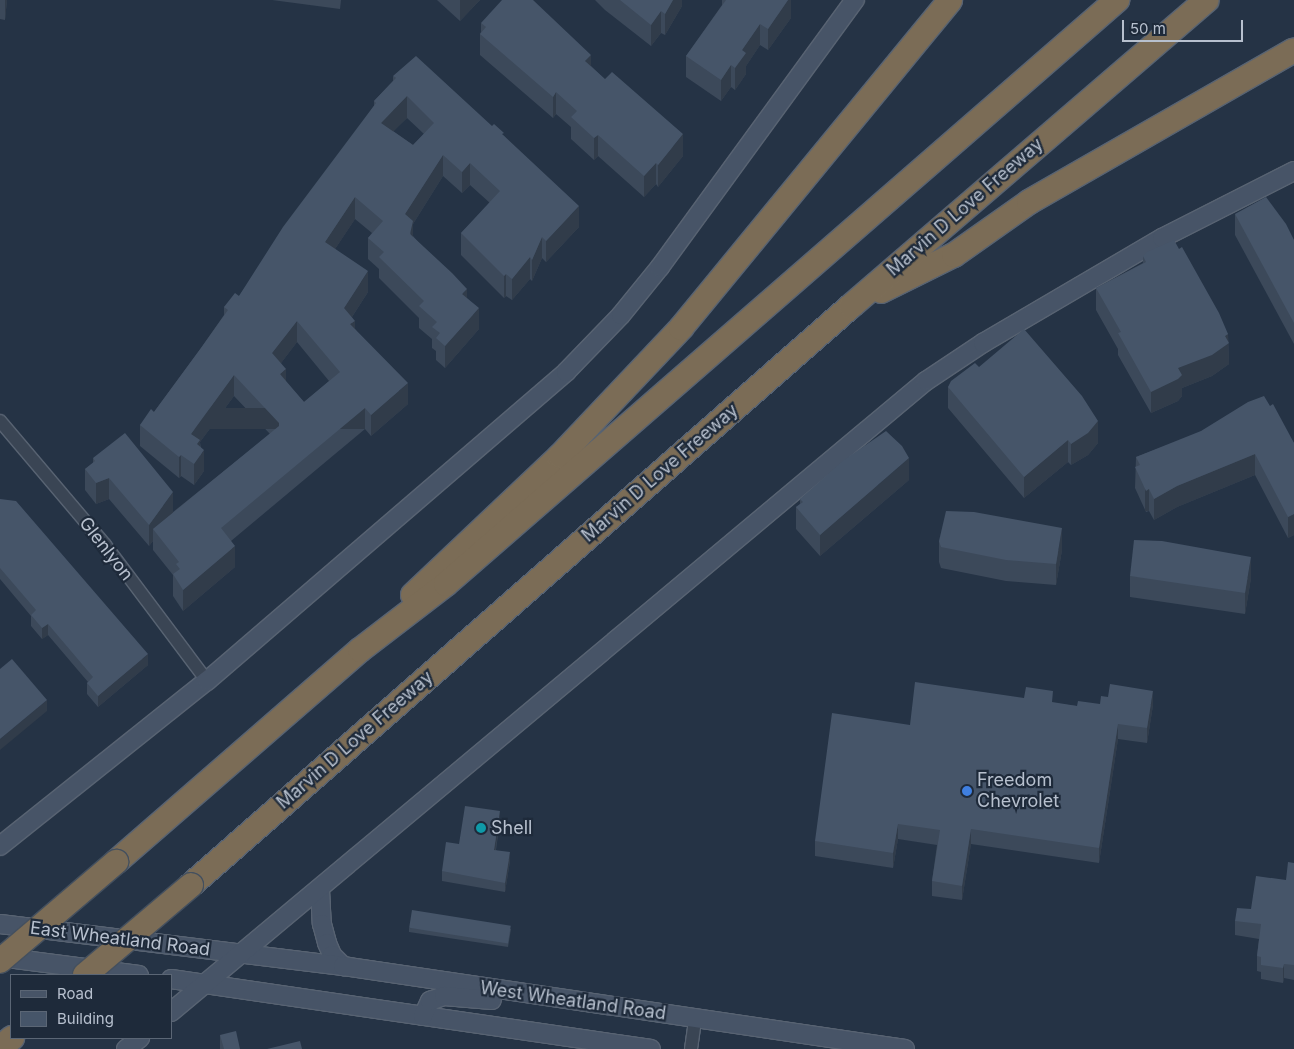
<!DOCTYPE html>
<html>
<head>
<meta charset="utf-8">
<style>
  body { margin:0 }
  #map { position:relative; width:1294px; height:1049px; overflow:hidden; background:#253345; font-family:Inter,sans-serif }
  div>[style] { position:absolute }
  .roads { filter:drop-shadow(1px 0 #586372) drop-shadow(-1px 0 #586372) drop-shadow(0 1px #586372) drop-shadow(0 -1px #586372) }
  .minor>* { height:12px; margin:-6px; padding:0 6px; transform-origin:6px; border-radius:6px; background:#3a4554 }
  .secondary>* { height:18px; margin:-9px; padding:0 9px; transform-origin:9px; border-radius:9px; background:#475467 }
  .motorway>* { height:24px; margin:-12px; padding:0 12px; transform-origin:12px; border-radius:12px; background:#7b6c56 }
  .bridges { filter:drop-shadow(1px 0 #44505f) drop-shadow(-1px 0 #44505f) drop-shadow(0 1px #44505f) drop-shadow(0 -1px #44505f) }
  .motorway-bridge>* { height:24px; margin:-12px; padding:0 12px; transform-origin:12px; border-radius:12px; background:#7b6c56 }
  .wall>* { inset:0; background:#3c495a }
  .shaded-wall>* { inset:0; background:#313c4a; transform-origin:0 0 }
  .building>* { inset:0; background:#465569; transform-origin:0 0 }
  .dots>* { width:14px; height:14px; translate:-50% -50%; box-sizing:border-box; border:2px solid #1e2a3a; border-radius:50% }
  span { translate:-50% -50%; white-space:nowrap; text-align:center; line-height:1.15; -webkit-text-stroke:4.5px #1e2a3a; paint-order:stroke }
  .street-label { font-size:18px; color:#b7c0ce }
  .poi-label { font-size:18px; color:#b7c0ce }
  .left { translate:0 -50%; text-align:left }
  .legend { position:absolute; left:10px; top:974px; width:162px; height:65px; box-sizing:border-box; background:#1e2a3a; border:1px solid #5b6675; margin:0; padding:6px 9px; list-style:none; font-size:15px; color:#b7c0ce }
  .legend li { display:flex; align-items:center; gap:10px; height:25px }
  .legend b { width:25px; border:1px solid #5b6675 }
  .scale { position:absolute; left:1122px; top:20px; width:121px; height:22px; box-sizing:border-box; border:2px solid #b7c0ce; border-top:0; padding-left:6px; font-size:15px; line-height:18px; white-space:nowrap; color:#b7c0ce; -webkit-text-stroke:4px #1e2a3a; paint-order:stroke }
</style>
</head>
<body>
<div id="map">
  <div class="roads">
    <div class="minor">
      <div style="left:0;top:421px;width:162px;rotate:49.7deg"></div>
      <div style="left:105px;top:545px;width:170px;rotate:53.1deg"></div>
      <div style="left:691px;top:1049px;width:30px;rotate:-82deg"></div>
    </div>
    <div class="secondary">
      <div style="left:0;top:846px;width:265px;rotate:-38.6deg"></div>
      <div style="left:207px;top:681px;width:474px;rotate:-40.7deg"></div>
      <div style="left:566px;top:372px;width:79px;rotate:-46deg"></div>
      <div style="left:621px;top:315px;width:62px;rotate:-50.9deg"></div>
      <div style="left:660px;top:267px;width:331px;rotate:-53.9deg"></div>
      <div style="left:320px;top:890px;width:34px;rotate:87deg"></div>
      <div style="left:322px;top:924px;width:20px;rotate:75deg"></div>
      <div style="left:327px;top:943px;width:13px;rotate:67deg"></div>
      <div style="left:332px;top:955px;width:16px;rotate:45deg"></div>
      <div style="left:0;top:924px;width:346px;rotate:7deg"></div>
      <div style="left:343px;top:966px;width:568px;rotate:8.4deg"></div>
      <div style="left:0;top:957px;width:140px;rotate:7.4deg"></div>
      <div style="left:171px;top:979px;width:485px;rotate:8.3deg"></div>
      <div style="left:171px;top:1012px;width:984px;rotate:-39.89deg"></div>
      <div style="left:926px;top:381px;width:69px;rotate:-33.7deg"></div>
      <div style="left:983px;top:343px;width:208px;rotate:-30.4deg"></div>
      <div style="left:1162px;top:238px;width:148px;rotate:-26.9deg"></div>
      <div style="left:423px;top:1016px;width:17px;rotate:-65deg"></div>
      <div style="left:430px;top:1001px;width:15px;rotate:-20deg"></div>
      <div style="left:444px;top:996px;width:48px;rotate:4.8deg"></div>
      <div style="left:126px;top:1049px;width:18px;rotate:-38deg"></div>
    </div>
    <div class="motorway">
      <div style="left:881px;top:291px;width:81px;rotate:-26.3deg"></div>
      <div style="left:954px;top:255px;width:92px;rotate:-35.2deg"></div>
      <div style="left:1029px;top:202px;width:305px;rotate:-29.8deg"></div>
      <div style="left:413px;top:595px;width:202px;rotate:-43.4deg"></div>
      <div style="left:560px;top:456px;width:176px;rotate:-46.6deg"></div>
      <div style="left:681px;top:328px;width:424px;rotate:-50.6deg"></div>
      <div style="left:116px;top:862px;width:323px;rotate:-41deg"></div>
      <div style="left:360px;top:650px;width:108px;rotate:-37.5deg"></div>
      <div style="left:446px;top:584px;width:890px;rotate:-41.03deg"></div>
      <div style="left:191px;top:885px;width:878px;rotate:-41.26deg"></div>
      <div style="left:851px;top:306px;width:469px;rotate:-40.7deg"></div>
      <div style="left:0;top:1048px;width:16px;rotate:-40deg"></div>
    </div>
  </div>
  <div class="bridges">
    <div class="motorway-bridge">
      <div style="left:0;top:961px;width:153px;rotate:-40.5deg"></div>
      <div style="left:85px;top:975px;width:139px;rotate:-40.3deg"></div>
    </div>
  </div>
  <div class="wall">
    <div style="clip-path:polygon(0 0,7px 0,5px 20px,0 19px)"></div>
    <div style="clip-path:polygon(272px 0,341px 0,340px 9px)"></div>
    <div style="clip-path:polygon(437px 0,480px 0,460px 21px)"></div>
    <div style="clip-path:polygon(595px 0,682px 0,682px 6px,665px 35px,661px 33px,651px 46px,605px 10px)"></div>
    <div style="clip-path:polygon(722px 0,791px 0,791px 18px,768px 50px,760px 45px,746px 66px,746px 74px,735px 90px,731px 87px,721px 101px,686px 77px,686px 56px,722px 5px)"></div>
    <div style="clip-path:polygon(481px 23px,591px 66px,683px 156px,658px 187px,656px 184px,644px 197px,598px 156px,594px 160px,571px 139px,571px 127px,556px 114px,553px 118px,480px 55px,480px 34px,481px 32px)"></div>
    <div style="clip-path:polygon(evenodd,393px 76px,504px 136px,579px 227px,546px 262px,542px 258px,532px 281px,530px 279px,512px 300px,506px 296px,504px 298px,461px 255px,461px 233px,490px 203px,470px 185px,462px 193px,443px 176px,413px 224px,413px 236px,467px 298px,479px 329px,445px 368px,436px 360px,436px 351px,432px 348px,432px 339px,419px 328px,419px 318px,379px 278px,379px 269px,368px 259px,368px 238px,372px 233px,355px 219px,335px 249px,368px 292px,352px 317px,355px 329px,408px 404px,371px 436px,365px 429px,231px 541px,235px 567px,183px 611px,173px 596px,173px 575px,153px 550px,153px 541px,149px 546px,109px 499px,96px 504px,85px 490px,85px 469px,93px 463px,93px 458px,173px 512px,270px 434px,234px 396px,200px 442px,204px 471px,194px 485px,181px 476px,179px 478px,140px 446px,140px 425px,154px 412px,201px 348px,224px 315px,224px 307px,239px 296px,374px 106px,374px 101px,393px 81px,393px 76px,407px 118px,424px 134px,413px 145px,393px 131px,407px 118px,393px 76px,297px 342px,329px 381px,304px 402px,286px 382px,281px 363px,297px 342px)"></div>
    <div style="clip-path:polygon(1235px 214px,1294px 240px,1294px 344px,1235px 235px)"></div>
    <div style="clip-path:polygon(1143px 256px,1228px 334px,1229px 364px,1212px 376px,1182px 388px,1182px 396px,1178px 401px,1151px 413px,1118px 355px,1118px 349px,1096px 310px,1096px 288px,1143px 263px)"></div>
    <div style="clip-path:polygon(979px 367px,1098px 443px,1088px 455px,1071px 465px,1068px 462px,1024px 498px,948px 408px,948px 387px)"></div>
    <div style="clip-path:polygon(1270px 406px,1294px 443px,1294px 535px,1288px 538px,1255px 475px,1177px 507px,1154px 520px,1149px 511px,1146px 512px,1135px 488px,1136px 457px)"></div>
    <div style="clip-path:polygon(909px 480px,820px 556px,796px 529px,796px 507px,800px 504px,800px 499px)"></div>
    <div style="clip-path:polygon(0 499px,148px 665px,98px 707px,87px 694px,87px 683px,88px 682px,48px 635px,42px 639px,31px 626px,31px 616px,0 579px)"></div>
    <div style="clip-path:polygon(939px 541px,1062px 550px,1056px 585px,1006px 581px,941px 568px,939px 562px)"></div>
    <div style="clip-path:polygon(1130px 576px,1251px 578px,1245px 614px,1130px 597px)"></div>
    <div style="clip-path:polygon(1053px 703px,1077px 706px,1100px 704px,1153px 705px,1147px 743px,1118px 739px,1099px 863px,971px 844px,962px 900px,932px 896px,932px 881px,937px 845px,898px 839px,893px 868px,815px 856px,815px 841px,910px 725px)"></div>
    <div style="clip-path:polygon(500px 820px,496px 850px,510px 861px,505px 892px,442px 881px,442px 871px,459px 844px)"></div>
    <div style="clip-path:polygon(1294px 863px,1294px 980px,1284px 978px,1283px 983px,1261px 979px,1261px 972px,1257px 971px,1257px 956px,1259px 939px,1235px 935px,1235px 921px,1251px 909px,1286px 880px)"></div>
    <div style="clip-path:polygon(409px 928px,511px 929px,508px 947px,409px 932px)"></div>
    <div style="clip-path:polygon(220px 1035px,240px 1049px,220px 1049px)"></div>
  </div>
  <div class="shaded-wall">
    <div style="clip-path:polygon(5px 0,7px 0,5px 20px)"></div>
    <div style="clip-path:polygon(460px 0,480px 0,460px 21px)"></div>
    <div style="clip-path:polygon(673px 0,682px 0,682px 6px,665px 35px,665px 14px)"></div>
    <div style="clip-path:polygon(788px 0,791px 0,791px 18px,768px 50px,768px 29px)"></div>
    <div style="clip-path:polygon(661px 11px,661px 33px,651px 46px,651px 25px)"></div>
    <div style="clip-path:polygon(760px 24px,760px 45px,746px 66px,746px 74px,735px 90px,735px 68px,742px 50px)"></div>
    <div style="clip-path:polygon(591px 55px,591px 76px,585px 61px)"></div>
    <div style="clip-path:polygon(731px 65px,731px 87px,721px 101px,721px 80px)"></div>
    <div style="clip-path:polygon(556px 92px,556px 114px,553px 118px,553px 97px)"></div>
    <div style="clip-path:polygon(407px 96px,407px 118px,381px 144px,381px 123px)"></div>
    <div style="clip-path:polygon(683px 134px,683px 156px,658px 187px,658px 165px)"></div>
    <div style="clip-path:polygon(598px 135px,598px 156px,594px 160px,594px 138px)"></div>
    <div style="clip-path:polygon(443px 155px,443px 176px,413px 224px,413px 242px,405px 214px)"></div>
    <div style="clip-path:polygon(470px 163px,470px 185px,462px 193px,462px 172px)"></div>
    <div style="clip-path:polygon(656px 163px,656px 184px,644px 197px,644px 176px)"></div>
    <div style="clip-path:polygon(355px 197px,355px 219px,325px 264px,325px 242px)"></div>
    <div style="clip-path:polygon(579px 206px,579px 227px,546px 262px,546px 241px)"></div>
    <div style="clip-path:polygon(542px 237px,542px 258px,532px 281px,532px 260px)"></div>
    <div style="clip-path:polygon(530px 257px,530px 279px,512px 300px,512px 279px)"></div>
    <div style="clip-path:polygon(368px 271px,368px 292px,344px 329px,344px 308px)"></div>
    <div style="clip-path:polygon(506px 274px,506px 296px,504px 298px,504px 276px)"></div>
    <div style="clip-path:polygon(467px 289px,467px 310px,462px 294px)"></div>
    <div style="clip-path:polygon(479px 308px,479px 329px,445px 368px,445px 346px)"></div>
    <div style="clip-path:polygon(297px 321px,297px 342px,272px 375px,272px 353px)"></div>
    <div style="clip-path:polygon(355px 321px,355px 342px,350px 324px)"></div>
    <div style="clip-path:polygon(1228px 334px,1229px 364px,1212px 376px,1182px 388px,1182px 396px,1178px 401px,1151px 413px,1151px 392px,1178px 368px)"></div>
    <div style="clip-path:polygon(286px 369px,286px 391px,280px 374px)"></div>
    <div style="clip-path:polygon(234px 375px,234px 396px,200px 442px,200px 456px,204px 450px,204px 471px,194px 485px,194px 464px,191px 434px)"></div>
    <div style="clip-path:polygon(408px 383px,408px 404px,371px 436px,371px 415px)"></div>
    <div style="left:365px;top:408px;width:21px;height:187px;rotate:90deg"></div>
    <div style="clip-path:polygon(1098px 421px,1098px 443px,1088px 455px,1071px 465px,1071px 444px)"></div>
    <div style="clip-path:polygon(1068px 440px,1068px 462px,1024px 498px,1024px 477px)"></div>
    <div style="clip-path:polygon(1255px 454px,1255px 475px,1177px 507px,1154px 520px,1154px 499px,1177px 486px)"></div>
    <div style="clip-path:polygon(181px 455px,181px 476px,179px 478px,179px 457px)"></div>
    <div style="clip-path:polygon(909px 458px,909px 480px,820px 556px,820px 535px)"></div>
    <div style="clip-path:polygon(109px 478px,109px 499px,96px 504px,96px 483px)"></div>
    <div style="left:1149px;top:489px;width:22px;height:4px;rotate:90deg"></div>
    <div style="clip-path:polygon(173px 492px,173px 513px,153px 529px,153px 541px,149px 546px,149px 525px)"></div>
    <div style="clip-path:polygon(1294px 514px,1294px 535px,1288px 538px,1288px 517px)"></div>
    <div style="clip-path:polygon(1062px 528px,1062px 550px,1056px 585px,1056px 564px)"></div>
    <div style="clip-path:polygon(235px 546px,235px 567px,183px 611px,183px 590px)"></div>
    <div style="clip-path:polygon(1251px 557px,1251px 578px,1245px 614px,1245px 593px)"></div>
    <div style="clip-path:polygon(48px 624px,48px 635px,42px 639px,42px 628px)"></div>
    <div style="clip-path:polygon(148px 654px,148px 665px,98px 707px,98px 696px)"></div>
    <div style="clip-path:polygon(1153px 691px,1153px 705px,1147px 743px,1147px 728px)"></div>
    <div style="clip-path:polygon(47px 700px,47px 711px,0 750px,0 739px)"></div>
    <div style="clip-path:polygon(1118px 724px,1118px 739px,1099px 863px,1099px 848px)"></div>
    <div style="clip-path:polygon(500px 811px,500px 820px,494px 859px,494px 850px)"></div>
    <div style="clip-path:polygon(898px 824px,898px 839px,893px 868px,893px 853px)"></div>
    <div style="clip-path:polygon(971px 829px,971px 844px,962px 900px,962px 886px)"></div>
    <div style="clip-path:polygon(510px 852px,510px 861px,505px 892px,505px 883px)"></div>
    <div style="clip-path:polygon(1284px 964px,1284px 978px,1283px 983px,1283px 968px)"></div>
  </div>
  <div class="building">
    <div style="clip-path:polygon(502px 0,533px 0,591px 55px,585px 61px,605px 79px,612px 72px,683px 134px,658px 165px,656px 163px,644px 176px,598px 135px,594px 138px,571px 117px,577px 111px,556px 92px,553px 97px,480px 34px,486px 27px,481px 23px)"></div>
    <div style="clip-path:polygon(620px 0,673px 0,665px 14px,661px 11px,651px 25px)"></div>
    <div style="clip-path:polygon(726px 0,788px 0,768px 29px,760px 24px,742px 50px,746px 53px,735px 68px,731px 65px,721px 80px,686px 56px)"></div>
    <div style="clip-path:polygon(evenodd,416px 56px,492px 126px,494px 124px,504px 133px,502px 134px,579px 206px,546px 241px,542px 237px,532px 260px,530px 257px,512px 279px,506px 274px,504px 276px,461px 233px,500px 191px,470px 163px,462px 172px,443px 155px,405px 214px,413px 221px,410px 234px,452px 273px,467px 289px,462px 294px,479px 308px,445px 346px,436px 338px,440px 333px,432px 327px,437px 322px,419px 306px,424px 301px,379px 257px,384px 252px,368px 238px,383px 221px,355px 197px,325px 242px,368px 271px,344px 308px,355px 321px,350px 324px,408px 383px,371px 415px,365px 408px,221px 528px,235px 546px,183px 590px,173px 574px,180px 569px,176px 564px,179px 562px,153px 529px,279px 426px,279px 423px,234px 375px,191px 434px,200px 440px,197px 444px,204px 450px,194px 464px,181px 455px,179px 457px,140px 425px,151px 409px,154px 412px,201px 348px,228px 310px,224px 307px,235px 293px,239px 296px,283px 227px,376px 103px,374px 101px,396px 78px,393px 76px,416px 56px,407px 96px,434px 123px,413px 145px,381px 123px,407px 96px,416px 56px,297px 321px,340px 372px,304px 402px,280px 374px,286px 369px,272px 353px,297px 321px)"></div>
    <div style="clip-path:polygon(1266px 197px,1286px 224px,1294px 240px,1294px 323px,1235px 214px)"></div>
    <div style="clip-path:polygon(1174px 240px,1179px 249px,1182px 247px,1219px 313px,1228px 334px,1225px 336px,1229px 343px,1212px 355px,1178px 368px,1182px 375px,1178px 379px,1151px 392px,1118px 333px,1121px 332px,1096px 288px,1146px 262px,1143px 256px,1147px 252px)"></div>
    <div style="clip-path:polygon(1024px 329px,1082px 396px,1098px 421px,1088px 433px,1071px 444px,1068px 440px,1024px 477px,948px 387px,951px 381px,975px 363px,979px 367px)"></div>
    <div style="clip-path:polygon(1264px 396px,1270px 406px,1273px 404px,1294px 443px,1294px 514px,1288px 517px,1255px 454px,1177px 486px,1154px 499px,1149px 489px,1146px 491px,1135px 467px,1140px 465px,1136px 457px,1201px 431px,1248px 402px)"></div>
    <div style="clip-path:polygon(886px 431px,902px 446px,909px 458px,820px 535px,796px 507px,803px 502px,800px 499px,844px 460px)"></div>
    <div style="clip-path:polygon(125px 433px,173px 492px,149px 525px,109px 478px,96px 483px,85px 469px,95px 461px,93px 458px)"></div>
    <div style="clip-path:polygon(0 499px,16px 501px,148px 654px,98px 696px,87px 683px,93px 677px,48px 624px,42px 628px,31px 615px,36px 610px,0 568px)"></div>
    <div style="clip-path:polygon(946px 511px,974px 512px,1062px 528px,1056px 564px,1006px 560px,941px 547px,939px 541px)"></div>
    <div style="clip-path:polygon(1134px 540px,1162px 541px,1251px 557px,1245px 593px,1130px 576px)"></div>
    <div style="clip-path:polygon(12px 659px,47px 700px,0 739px,0 669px)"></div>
    <div style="clip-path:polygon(915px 682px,1024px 698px,1026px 687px,1053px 691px,1052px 702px,1077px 706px,1078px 701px,1100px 704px,1101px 696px,1108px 697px,1110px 684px,1153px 691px,1147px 728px,1118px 724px,1099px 848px,971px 829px,962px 886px,932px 881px,940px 830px,898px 824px,893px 853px,815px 841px,832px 713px,910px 725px)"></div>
    <div style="clip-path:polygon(465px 806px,500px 811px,494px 850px,510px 852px,505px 883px,442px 871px,446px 842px,459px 844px)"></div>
    <div style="clip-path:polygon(1288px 862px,1294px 863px,1294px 965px,1284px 964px,1283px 968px,1261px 965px,1261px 957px,1257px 956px,1261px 924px,1235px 921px,1237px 908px,1251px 909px,1256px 876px,1286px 880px)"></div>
    <div style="left:412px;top:910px;width:100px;height:18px;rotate:9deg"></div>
    <div style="clip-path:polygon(236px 1031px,240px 1049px,224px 1049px,220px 1035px)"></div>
    <div style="clip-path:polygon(300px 1041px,302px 1049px,267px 1049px)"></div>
  </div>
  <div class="dots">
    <div style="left:967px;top:791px;background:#3f7fe0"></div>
    <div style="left:481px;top:828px;background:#0f9aa8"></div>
  </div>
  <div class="street-label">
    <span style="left:965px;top:207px;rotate:-41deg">Marvin D Love Freeway</span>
    <span style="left:660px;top:473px;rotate:-41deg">Marvin D Love Freeway</span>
    <span style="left:106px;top:549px;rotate:52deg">Glenlyon</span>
    <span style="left:355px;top:740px;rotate:-41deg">Marvin D Love Freeway</span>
    <span style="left:120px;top:939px;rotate:7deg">East Wheatland Road</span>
    <span style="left:573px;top:1001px;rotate:8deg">West Wheatland Road</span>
  </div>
  <div class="poi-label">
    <span class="left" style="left:977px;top:791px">Freedom<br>Chevrolet</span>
    <span class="left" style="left:491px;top:828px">Shell</span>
  </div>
  <ul class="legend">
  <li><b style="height:6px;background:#475467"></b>Road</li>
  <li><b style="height:14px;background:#465569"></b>Building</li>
  </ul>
  <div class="scale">50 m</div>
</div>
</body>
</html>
